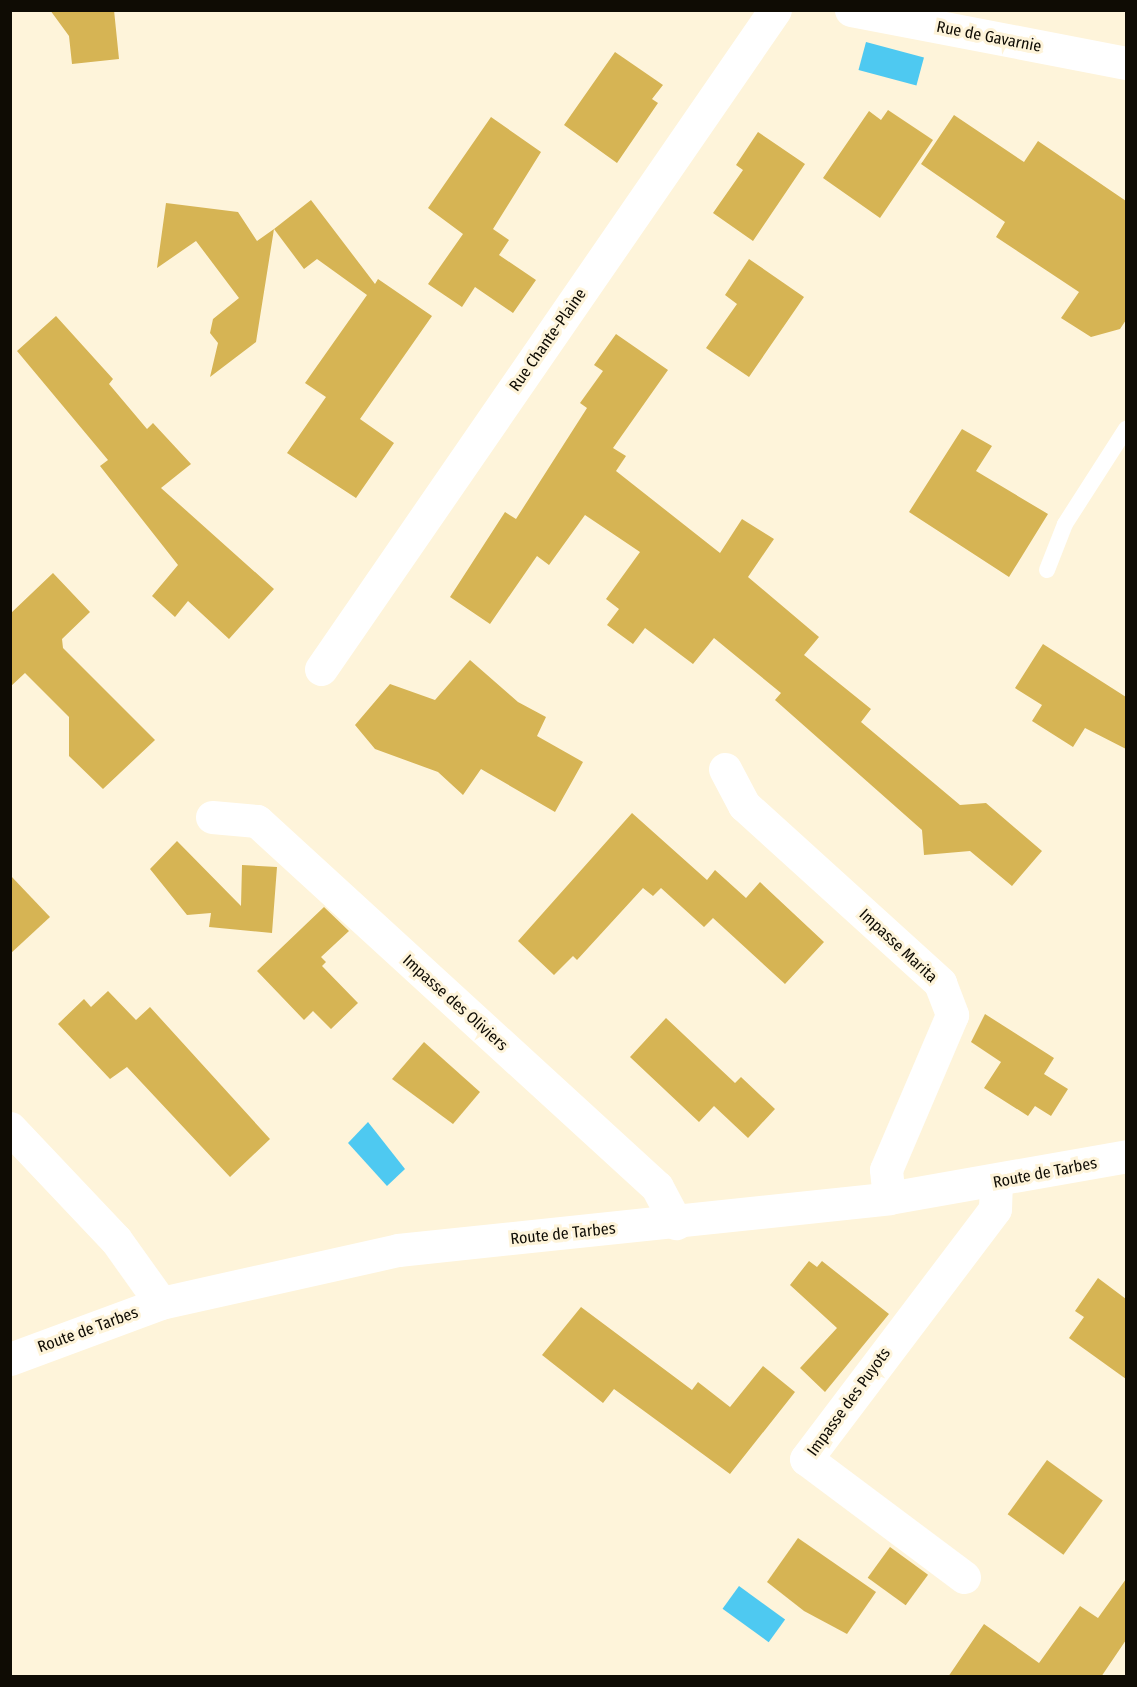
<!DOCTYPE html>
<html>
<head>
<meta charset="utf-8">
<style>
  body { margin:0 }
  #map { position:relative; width:1137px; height:1687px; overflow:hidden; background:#fef4da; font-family:"Fira Sans Condensed",sans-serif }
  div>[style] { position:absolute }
  .water>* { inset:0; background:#4ec9f1; transform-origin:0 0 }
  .building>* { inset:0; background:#d6b454; transform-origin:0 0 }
  .service>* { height:16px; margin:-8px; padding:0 8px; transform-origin:8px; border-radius:8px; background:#fff }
  .minor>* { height:33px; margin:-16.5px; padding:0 16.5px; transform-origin:16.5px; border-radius:16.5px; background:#fff }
  .tertiary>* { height:33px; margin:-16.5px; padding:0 16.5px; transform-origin:16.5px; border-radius:16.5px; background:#fff }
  span { translate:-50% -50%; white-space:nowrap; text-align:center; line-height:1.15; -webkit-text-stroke:6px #fef4da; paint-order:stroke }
  .street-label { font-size:16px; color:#0f0c04 }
  .frame { position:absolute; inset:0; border:12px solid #0f0c04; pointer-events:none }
</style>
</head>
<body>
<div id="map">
  <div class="water">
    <div style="left:866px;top:42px;width:60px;height:29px;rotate:15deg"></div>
    <div style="clip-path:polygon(368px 1122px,405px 1169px,387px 1186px,348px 1143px)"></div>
    <div style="left:739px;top:1586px;width:57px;height:28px;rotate:36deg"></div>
  </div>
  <div class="building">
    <div style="clip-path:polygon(50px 10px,114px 10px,119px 59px,72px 64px,69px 36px)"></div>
    <div style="clip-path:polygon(615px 52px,663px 85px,652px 99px,658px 103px,617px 163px,564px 125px)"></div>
    <div style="clip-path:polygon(888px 110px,933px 140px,880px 218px,823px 178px,869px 111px,881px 120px)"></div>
    <div style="clip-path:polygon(954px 115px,1024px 162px,1038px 141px,1126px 201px,1126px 320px,1120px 329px,1091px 337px,1061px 318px,1079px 292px,996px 237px,1005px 222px,921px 164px)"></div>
    <div style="clip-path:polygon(491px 117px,541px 152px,493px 229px,509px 240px,499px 255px,536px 280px,513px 313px,475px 287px,462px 307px,428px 284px,463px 234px,428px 208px)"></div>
    <div style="clip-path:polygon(758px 132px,805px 164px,753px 241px,713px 213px,743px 170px,736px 165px)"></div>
    <div style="clip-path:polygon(311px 200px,375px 284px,378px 279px,432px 316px,360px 419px,394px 443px,356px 498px,287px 453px,326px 397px,305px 383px,367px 295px,317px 259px,304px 269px,274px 229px)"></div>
    <div style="clip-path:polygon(166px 203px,238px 212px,257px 241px,274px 229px,256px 342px,210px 377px,218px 343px,210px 333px,213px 319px,239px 298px,196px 241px,157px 268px)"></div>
    <div style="clip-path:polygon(749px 259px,804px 297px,749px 377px,706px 348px,737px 304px,725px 295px)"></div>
    <div style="clip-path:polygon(56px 316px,113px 379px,109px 384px,147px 429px,153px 423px,191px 464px,161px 488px,274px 589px,229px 639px,188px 601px,175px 617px,152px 596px,178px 565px,100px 466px,108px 460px,17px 351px)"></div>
    <div style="clip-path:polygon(616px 334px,668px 370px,613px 448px,626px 456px,616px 471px,720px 553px,742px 519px,774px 539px,748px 577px,819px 637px,804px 655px,871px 709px,861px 722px,960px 805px,986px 803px,1042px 851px,1012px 886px,970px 851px,924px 855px,922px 830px,775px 700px,781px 693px,714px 638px,693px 664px,645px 628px,633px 644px,607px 625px,619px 609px,606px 599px,640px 552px,585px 515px,549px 565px,537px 556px,490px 624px,450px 597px,505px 512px,516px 519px,587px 408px,580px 403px,603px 371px,594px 365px)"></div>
    <div style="clip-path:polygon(962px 429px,992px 446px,976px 471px,1048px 514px,1009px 577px,909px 512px)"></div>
    <div style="clip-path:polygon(53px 573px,90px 612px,62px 639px,63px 648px,155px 740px,103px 789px,69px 756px,69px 717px,25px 673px,10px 687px,10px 614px)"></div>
    <div style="clip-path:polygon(1043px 644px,1126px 697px,1126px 749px,1085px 728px,1073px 747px,1032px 721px,1042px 705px,1015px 688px)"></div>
    <div style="clip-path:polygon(470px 660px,518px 702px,546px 717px,537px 736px,583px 762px,555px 812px,481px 769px,463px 795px,438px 772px,375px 749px,355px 725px,390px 684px,435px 700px)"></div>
    <div style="clip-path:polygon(632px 813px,707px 880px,715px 870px,746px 898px,760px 882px,824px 942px,785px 984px,713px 918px,704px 927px,661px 888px,653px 896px,643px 888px,577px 960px,573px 956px,554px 975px,518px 941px)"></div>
    <div style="clip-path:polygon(177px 841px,241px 906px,242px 865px,277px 867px,272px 933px,209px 927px,211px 913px,187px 915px,150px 869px)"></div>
    <div style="clip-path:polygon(10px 875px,50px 917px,10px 954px)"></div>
    <div style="clip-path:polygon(324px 907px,349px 931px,321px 957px,326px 962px,322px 966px,358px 1003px,331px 1029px,313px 1011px,304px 1020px,257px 971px)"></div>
    <div style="clip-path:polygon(108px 991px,136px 1020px,150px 1007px,270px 1139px,230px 1177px,127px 1067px,110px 1079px,58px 1024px,84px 999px,91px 1007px)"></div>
    <div style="clip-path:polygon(985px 1014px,1054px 1058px,1044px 1074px,1068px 1089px,1051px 1116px,1035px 1106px,1028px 1116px,984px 1088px,1001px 1062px,971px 1042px)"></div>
    <div style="clip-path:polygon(666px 1018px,735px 1083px,741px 1077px,775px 1109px,748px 1138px,714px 1106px,699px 1122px,630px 1057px)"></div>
    <div style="clip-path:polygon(424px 1042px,480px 1092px,453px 1124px,392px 1079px)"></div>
    <div style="clip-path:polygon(809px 1261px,817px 1267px,822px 1261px,889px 1314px,825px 1392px,800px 1368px,837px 1328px,790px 1285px)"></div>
    <div style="clip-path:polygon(1098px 1278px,1126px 1299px,1126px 1379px,1069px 1338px,1084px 1317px,1075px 1311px)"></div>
    <div style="clip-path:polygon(581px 1307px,692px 1390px,698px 1382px,730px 1407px,763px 1366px,795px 1392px,730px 1474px,614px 1389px,603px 1403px,542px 1355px)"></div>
    <div style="left:1047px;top:1460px;width:69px;height:67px;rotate:36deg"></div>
    <div style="clip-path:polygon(798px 1538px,876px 1592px,847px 1634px,804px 1611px,767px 1582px)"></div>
    <div style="left:890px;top:1547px;width:47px;height:38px;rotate:36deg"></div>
    <div style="clip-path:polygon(1126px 1579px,1126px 1640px,1101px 1677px,948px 1677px,984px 1624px,1039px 1663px,1080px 1606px,1098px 1618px)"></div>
  </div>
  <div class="service">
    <div style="left:1047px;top:570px;width:49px;rotate:-68.6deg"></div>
    <div style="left:1065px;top:524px;width:113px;rotate:-57.3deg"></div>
  </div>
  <div class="minor">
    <div style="left:851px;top:10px;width:280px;rotate:10.9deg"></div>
    <div style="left:321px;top:669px;width:800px;rotate:-55.44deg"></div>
    <div style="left:725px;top:769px;width:41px;rotate:62.2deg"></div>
    <div style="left:744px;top:805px;width:265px;rotate:42.2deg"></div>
    <div style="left:940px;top:983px;width:34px;rotate:69deg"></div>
    <div style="left:952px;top:1015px;width:168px;rotate:113.1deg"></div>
    <div style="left:886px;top:1170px;width:28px;rotate:84deg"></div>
    <div style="left:212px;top:817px;width:45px;rotate:5.1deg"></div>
    <div style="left:257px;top:821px;width:542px;rotate:42.46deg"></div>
    <div style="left:657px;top:1187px;width:41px;rotate:62.2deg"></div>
    <div style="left:10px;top:1128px;width:154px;rotate:46.6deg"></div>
    <div style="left:116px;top:1240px;width:77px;rotate:54.5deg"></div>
    <div style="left:964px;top:1577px;width:197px;rotate:-143.2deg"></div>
    <div style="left:806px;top:1459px;width:313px;rotate:-52.9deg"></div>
    <div style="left:995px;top:1209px;width:26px;rotate:-88deg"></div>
  </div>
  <div class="tertiary">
    <div style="left:10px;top:1359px;width:161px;rotate:-20.3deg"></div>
    <div style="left:161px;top:1303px;width:243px;rotate:-12.6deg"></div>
    <div style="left:398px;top:1250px;width:494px;rotate:-6deg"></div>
    <div style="left:889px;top:1198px;width:241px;rotate:-10deg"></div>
  </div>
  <div class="street-label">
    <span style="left:989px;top:37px;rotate:11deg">Rue de Gavarnie</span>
    <span style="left:548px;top:340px;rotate:-55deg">Rue Chante-Plaine</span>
    <span style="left:898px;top:946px;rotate:43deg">Impasse Marita</span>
    <span style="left:455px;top:1003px;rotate:42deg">Impasse des Oliviers</span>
    <span style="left:1045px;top:1173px;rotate:-11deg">Route de Tarbes</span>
    <span style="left:563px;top:1234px;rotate:-6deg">Route de Tarbes</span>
    <span style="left:88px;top:1330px;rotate:-20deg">Route de Tarbes</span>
    <span style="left:849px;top:1402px;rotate:-54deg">Impasse des Puyots</span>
  </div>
  <div class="frame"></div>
</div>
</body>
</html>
